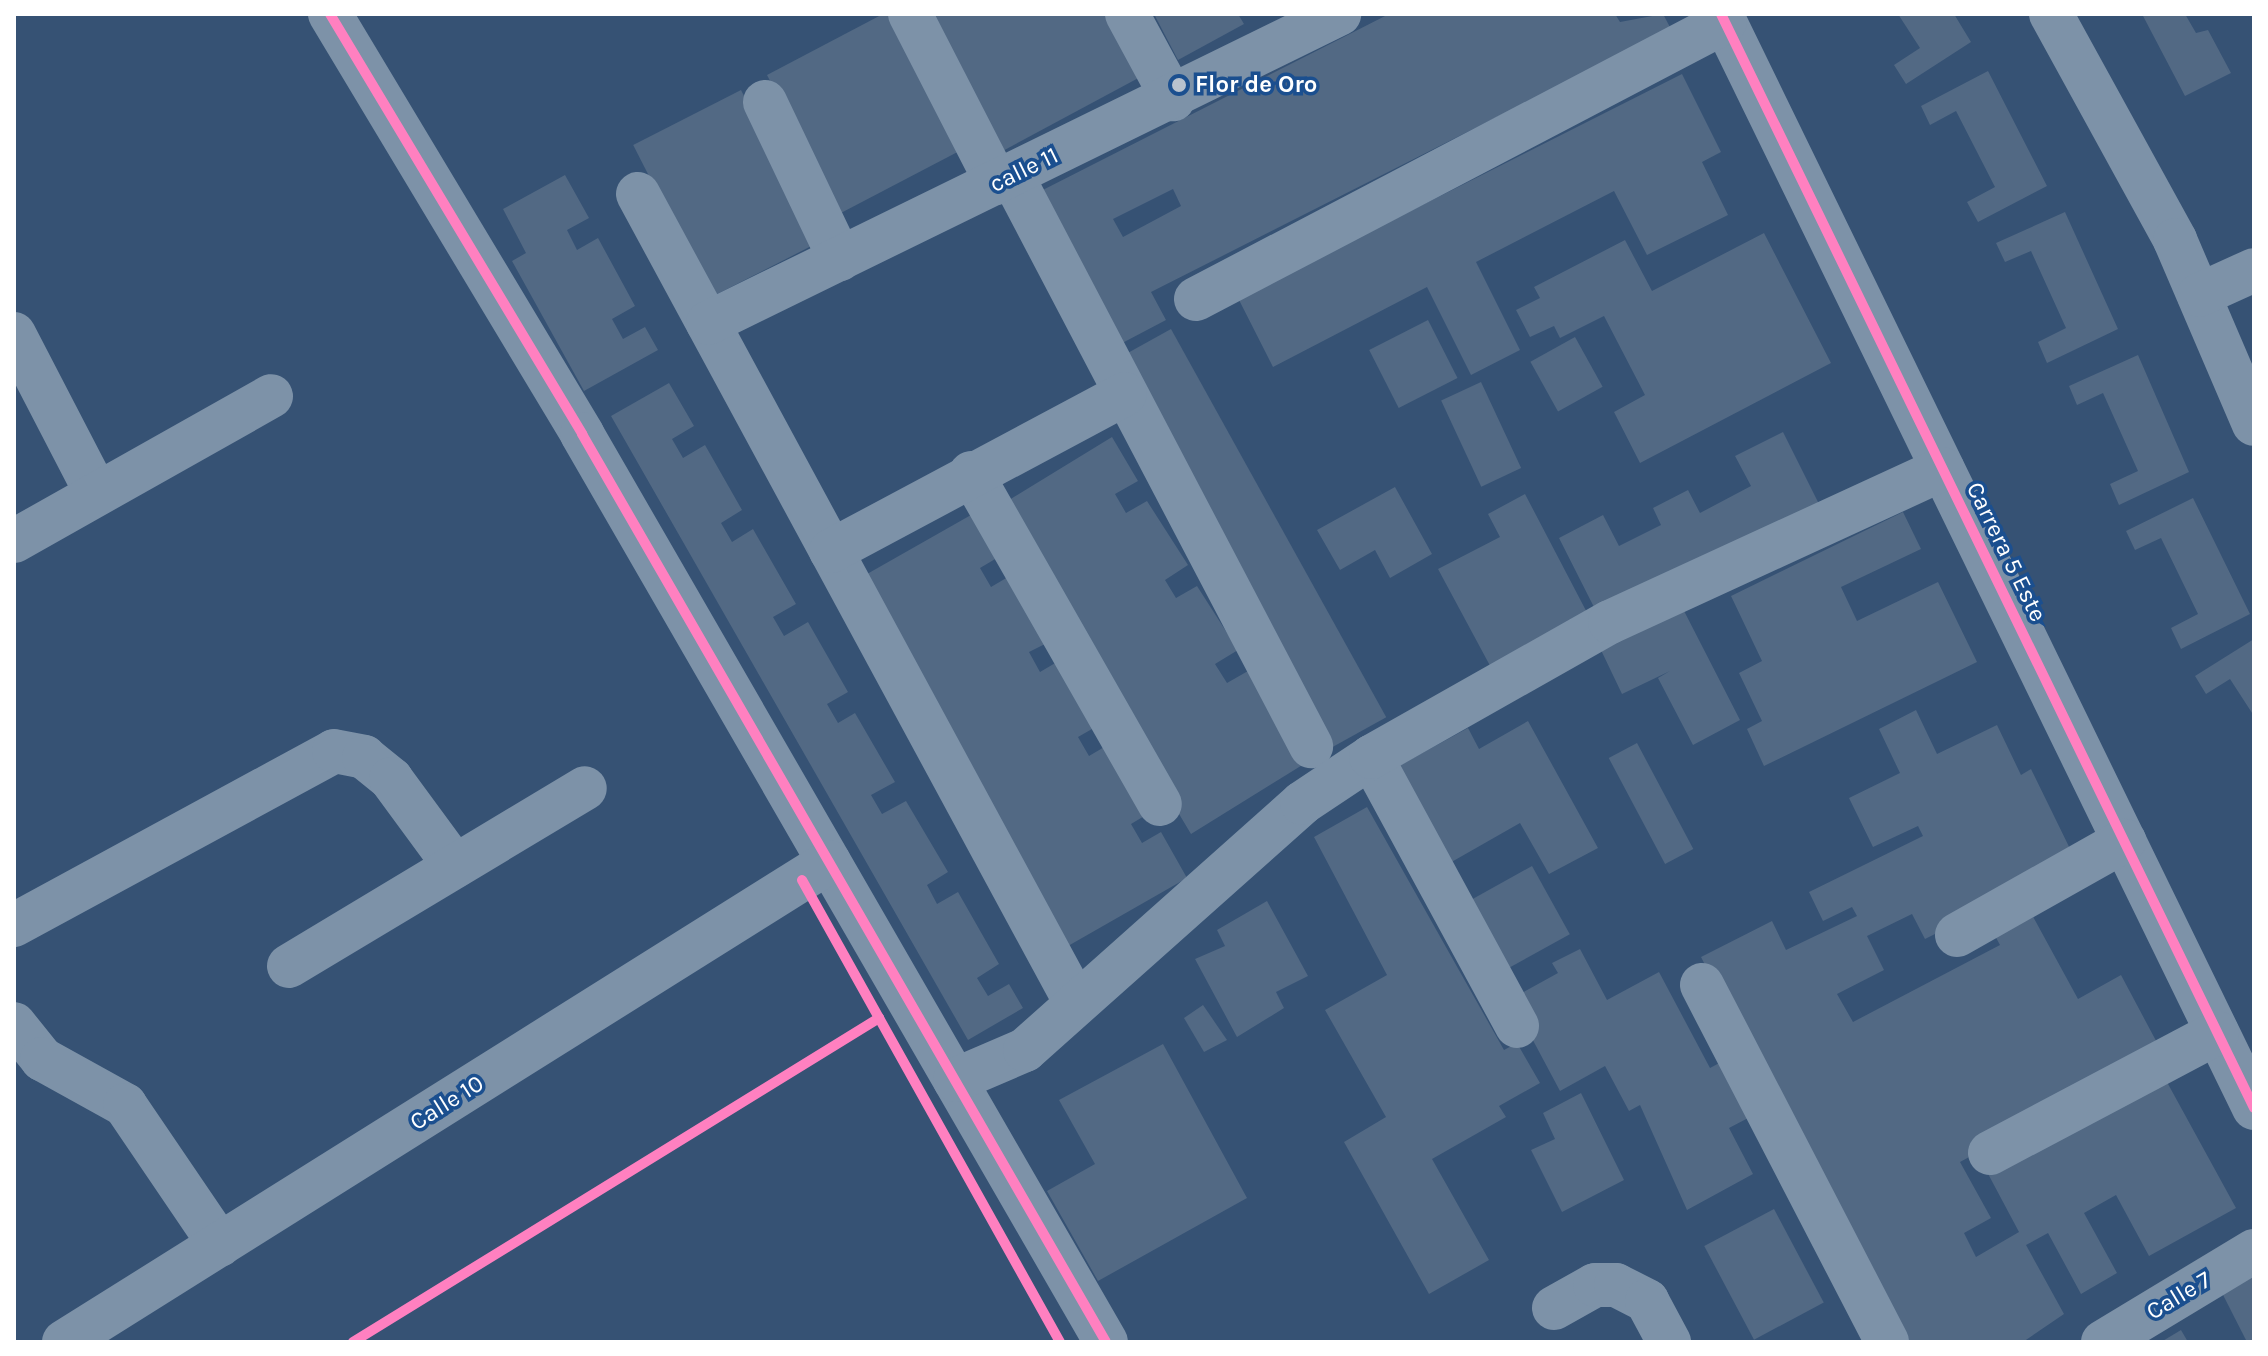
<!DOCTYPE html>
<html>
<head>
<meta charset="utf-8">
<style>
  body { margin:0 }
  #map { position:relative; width:2268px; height:1356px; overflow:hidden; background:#365274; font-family:Karla,sans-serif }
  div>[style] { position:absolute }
  .building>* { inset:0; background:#526984; transform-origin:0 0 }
  .minor>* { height:44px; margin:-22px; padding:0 22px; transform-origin:22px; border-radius:22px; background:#7d92a8 }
  .cycleway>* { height:10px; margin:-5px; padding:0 5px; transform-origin:5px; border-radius:5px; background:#ff80c0 }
  .dots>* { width:22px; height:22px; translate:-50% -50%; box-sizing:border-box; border:4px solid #1b4f8f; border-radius:50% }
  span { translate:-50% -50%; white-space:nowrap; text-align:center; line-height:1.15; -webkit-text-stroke:7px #1b4f8f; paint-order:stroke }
  .poi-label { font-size:24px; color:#fff; font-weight:700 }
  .left { translate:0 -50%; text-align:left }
  .street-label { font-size:24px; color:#fff }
  .frame { position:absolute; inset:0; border:16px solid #fff; pointer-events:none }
</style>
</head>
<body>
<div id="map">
  <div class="building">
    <div style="clip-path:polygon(883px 14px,900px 14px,969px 146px,839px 214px,767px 75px)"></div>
    <div style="clip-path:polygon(925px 14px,1112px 14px,1144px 75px,999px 153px)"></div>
    <div style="clip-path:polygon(1154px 14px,1238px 14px,1244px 24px,1178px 60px)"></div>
    <div style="clip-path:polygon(evenodd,1389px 14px,1615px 14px,1620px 22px,1663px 14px,1671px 29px,1151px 292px,1166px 320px,1109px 350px,1029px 197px,1389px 14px,1173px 189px,1181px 206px,1123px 237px,1113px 219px,1173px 189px)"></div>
    <div style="clip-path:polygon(1898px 14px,1954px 14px,1971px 42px,1906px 84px,1894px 65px,1920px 48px)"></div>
    <div style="clip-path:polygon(2142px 14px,2185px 14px,2196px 33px,2208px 30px,2231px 73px,2185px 96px)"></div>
    <div style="clip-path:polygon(1988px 71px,2047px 186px,1978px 222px,1967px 202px,1995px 187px,1956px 111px,1930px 125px,1921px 106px)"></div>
    <div style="clip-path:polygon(1682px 74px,1721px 152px,1702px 162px,1728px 215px,1647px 255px,1614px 191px,1476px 262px,1520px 350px,1471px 375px,1427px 287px,1273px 367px,1238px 298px)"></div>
    <div style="left:741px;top:90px;width:171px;height:121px;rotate:63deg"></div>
    <div style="clip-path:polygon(565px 175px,589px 218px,567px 230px,577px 250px,598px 238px,635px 306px,612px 319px,623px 339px,645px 327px,658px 350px,584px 391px,512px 261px,526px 253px,503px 209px)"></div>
    <div style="clip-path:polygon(2065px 212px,2118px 329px,2047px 363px,2038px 342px,2066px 328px,2031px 251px,2005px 262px,1996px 243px)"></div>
    <div style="clip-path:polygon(1764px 233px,1831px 363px,1640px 463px,1614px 412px,1645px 395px,1604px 316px,1560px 338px,1554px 326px,1530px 337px,1516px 310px,1540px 298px,1534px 287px,1625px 240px,1652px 291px)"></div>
    <div style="left:1428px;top:320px;width:65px;height:66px;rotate:63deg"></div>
    <div style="left:1171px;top:329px;width:444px;height:66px;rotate:61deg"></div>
    <div style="left:1575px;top:337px;width:57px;height:51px;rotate:61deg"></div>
    <div style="clip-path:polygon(2138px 355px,2189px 472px,2119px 505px,2110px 484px,2138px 471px,2103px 393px,2077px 405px,2069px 386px)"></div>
    <div style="left:1481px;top:382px;width:95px;height:44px;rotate:65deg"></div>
    <div style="clip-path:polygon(669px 383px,694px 426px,672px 439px,683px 458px,705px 445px,742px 510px,721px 523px,732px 542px,753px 529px,796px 604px,773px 617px,784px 636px,808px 622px,848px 692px,827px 704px,838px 723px,855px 713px,895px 782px,871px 795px,882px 814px,906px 801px,948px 872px,927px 885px,937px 904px,958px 892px,999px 964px,977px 978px,988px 996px,1009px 984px,1023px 1008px,968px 1040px,611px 416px)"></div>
    <div style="clip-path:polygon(1783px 432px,1821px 508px,1601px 621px,1559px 538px,1603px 515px,1619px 546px,1661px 525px,1653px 508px,1688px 490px,1700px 513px,1751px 486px,1735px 456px)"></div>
    <div style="clip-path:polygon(1112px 437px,1138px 481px,1115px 494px,1126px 513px,1147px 501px,1188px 565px,1165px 580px,1176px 598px,1197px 586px,1238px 650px,1215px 664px,1227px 683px,1248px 671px,1304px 764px,1191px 834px,996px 508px)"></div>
    <div style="clip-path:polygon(1395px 487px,1432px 554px,1390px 578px,1375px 550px,1340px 570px,1317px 530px)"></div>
    <div style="clip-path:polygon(1525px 494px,1593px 624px,1495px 675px,1438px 569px,1500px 537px,1488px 514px)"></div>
    <div style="clip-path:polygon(2193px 498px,2250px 614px,2181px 649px,2171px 628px,2198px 614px,2161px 538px,2135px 550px,2126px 531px)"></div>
    <div style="clip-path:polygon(978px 511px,1002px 555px,980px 568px,991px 587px,1013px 574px,1051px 641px,1029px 652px,1040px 672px,1062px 659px,1099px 725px,1078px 737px,1089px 756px,1111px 743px,1151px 812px,1131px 824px,1142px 843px,1161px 832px,1187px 878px,1068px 946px,860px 578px)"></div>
    <div style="clip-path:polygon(1903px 512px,1921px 549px,1841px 587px,1857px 621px,1938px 582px,1977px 662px,1764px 766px,1747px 729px,1762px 721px,1739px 673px,1762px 661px,1731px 596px)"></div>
    <div style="clip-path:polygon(1682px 607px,1740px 720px,1693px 745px,1658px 678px,1670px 671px,1622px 694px,1600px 648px)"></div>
    <div style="clip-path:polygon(2254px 639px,2254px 716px,2230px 679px,2206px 694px,2195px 676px)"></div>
    <div style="clip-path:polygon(1916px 710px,1937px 754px,1997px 725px,2021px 775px,2031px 769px,2077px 863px,1925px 939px,1912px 914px,1867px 936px,1884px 970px,1837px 994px,1853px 1022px,2000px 945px,1994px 934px,2031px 913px,2078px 999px,2121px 975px,2162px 1052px,1960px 1162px,1991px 1218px,1964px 1233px,1976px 1257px,2019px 1232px,1986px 1170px,2162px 1073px,2236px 1208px,2149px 1256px,2116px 1195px,2084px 1213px,2117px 1273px,2081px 1294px,2048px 1233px,2026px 1245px,2064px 1314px,2023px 1342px,1894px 1342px,1701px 957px,1772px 921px,1786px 950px,1857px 916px,1852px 907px,1823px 921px,1809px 892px,1923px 836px,1918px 826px,1873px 847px,1849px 798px,1900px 773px,1879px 729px)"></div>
    <div style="clip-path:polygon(1528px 721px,1598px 848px,1549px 874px,1520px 823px,1448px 864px,1395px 768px,1468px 728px,1479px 749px)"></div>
    <div style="left:1637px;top:743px;width:120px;height:32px;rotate:62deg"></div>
    <div style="clip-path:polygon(1367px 807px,1504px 1050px,1517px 1043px,1540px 1083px,1499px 1106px,1506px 1117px,1432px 1159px,1489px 1260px,1429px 1294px,1344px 1142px,1386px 1117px,1325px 1010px,1387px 975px,1314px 837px)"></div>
    <div style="left:1532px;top:866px;width:78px;height:73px;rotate:61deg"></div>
    <div style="clip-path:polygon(1267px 901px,1308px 976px,1276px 992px,1284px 1008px,1237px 1037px,1195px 959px,1225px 946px,1217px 930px)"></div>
    <div style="clip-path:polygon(1580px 949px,1607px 1000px,1659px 972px,1710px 1068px,1723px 1061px,1752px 1116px,1729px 1128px,1753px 1174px,1687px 1210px,1640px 1105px,1629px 1111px,1605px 1066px,1560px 1091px,1511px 999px,1558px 973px,1552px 963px)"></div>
    <div style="clip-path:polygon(1203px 1005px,1227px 1040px,1204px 1052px,1184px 1018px)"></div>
    <div style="clip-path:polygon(1163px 1044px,1247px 1198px,1098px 1281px,1047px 1191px,1095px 1164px,1059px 1100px)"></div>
    <div style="clip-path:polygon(1581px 1093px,1624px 1180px,1562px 1212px,1531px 1150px,1555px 1139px,1543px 1113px)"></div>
    <div style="left:1774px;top:1209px;width:106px;height:79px;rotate:62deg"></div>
    <div style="clip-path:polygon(2254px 1271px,2254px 1342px,2247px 1342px,2220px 1289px)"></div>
    <div style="clip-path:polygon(2181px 1330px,2188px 1342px,2161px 1342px)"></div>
  </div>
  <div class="minor">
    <div style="left:330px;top:14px;width:490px;rotate:59deg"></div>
    <div style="left:582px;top:434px;width:1048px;rotate:60.01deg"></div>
    <div style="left:910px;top:14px;width:190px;rotate:62.8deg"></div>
    <div style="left:1127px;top:14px;width:97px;rotate:61.6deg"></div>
    <div style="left:1721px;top:14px;width:1217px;rotate:64.02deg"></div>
    <div style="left:2051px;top:14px;width:258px;rotate:61.2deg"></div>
    <div style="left:2175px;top:240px;width:200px;rotate:66.8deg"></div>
    <div style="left:765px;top:102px;width:174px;rotate:64.5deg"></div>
    <div style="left:1012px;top:176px;width:644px;rotate:62.32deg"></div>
    <div style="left:638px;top:194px;width:920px;rotate:61.57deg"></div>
    <div style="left:2199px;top:295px;width:60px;rotate:-24.4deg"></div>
    <div style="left:1196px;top:299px;width:597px;rotate:-27.64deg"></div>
    <div style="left:708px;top:323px;width:703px;rotate:-26.09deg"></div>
    <div style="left:14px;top:334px;width:180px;rotate:62.6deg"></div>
    <div style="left:971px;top:473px;width:381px;rotate:60.3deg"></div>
    <div style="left:14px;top:541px;width:295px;rotate:-29.4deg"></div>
    <div style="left:831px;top:551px;width:333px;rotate:-28.1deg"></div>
    <div style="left:1371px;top:757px;width:306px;rotate:61.5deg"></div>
    <div style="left:14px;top:925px;width:364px;rotate:-28.5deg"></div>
    <div style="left:334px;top:751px;width:31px;rotate:11deg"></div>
    <div style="left:364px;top:757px;width:35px;rotate:39deg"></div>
    <div style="left:391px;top:779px;width:108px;rotate:53.7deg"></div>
    <div style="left:1957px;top:935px;width:192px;rotate:-29.4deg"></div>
    <div style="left:289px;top:966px;width:345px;rotate:-31deg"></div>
    <div style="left:1702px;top:985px;width:402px;rotate:62.6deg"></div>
    <div style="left:14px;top:1024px;width:45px;rotate:51.3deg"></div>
    <div style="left:42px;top:1059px;width:95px;rotate:29deg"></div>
    <div style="left:125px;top:1105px;width:169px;rotate:55.8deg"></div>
    <div style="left:955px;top:1080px;width:76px;rotate:-23.2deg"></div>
    <div style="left:1025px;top:1050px;width:371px;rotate:-41.7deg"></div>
    <div style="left:1302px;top:803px;width:83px;rotate:-33.7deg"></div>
    <div style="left:1371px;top:757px;width:274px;rotate:-29.5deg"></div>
    <div style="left:1610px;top:622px;width:366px;rotate:-24.7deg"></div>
    <div style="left:1990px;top:1153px;width:257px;rotate:-27.9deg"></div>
    <div style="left:1554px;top:1308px;width:47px;rotate:-29.3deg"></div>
    <div style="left:1595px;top:1285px;width:21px"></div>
    <div style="left:1616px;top:1285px;width:35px;rotate:27deg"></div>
    <div style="left:1647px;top:1301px;width:47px;rotate:61.8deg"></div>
    <div style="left:64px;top:1342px;width:903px;rotate:-32.11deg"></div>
    <div style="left:2103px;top:1342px;width:176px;rotate:-31.1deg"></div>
  </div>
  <div class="cycleway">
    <div style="left:330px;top:14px;width:490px;rotate:59deg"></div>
    <div style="left:582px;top:434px;width:1048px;rotate:60.01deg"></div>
    <div style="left:1721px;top:14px;width:1217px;rotate:64.02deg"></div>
    <div style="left:802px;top:880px;width:529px;rotate:60.82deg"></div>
    <div style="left:353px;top:1342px;width:618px;rotate:-31.63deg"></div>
  </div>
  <div class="dots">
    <div style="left:1179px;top:85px;background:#b9c2ce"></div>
  </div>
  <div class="poi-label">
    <span class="left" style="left:1195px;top:85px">Flor de Oro</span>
  </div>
  <div class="street-label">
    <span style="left:1024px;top:170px;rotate:-26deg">calle 11</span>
    <span style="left:2006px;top:552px;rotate:64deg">Carrera 5 Este</span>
    <span style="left:447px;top:1103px;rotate:-32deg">Calle 10</span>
    <span style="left:2179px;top:1296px;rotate:-31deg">Calle 7</span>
  </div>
  <div class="frame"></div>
</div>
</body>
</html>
